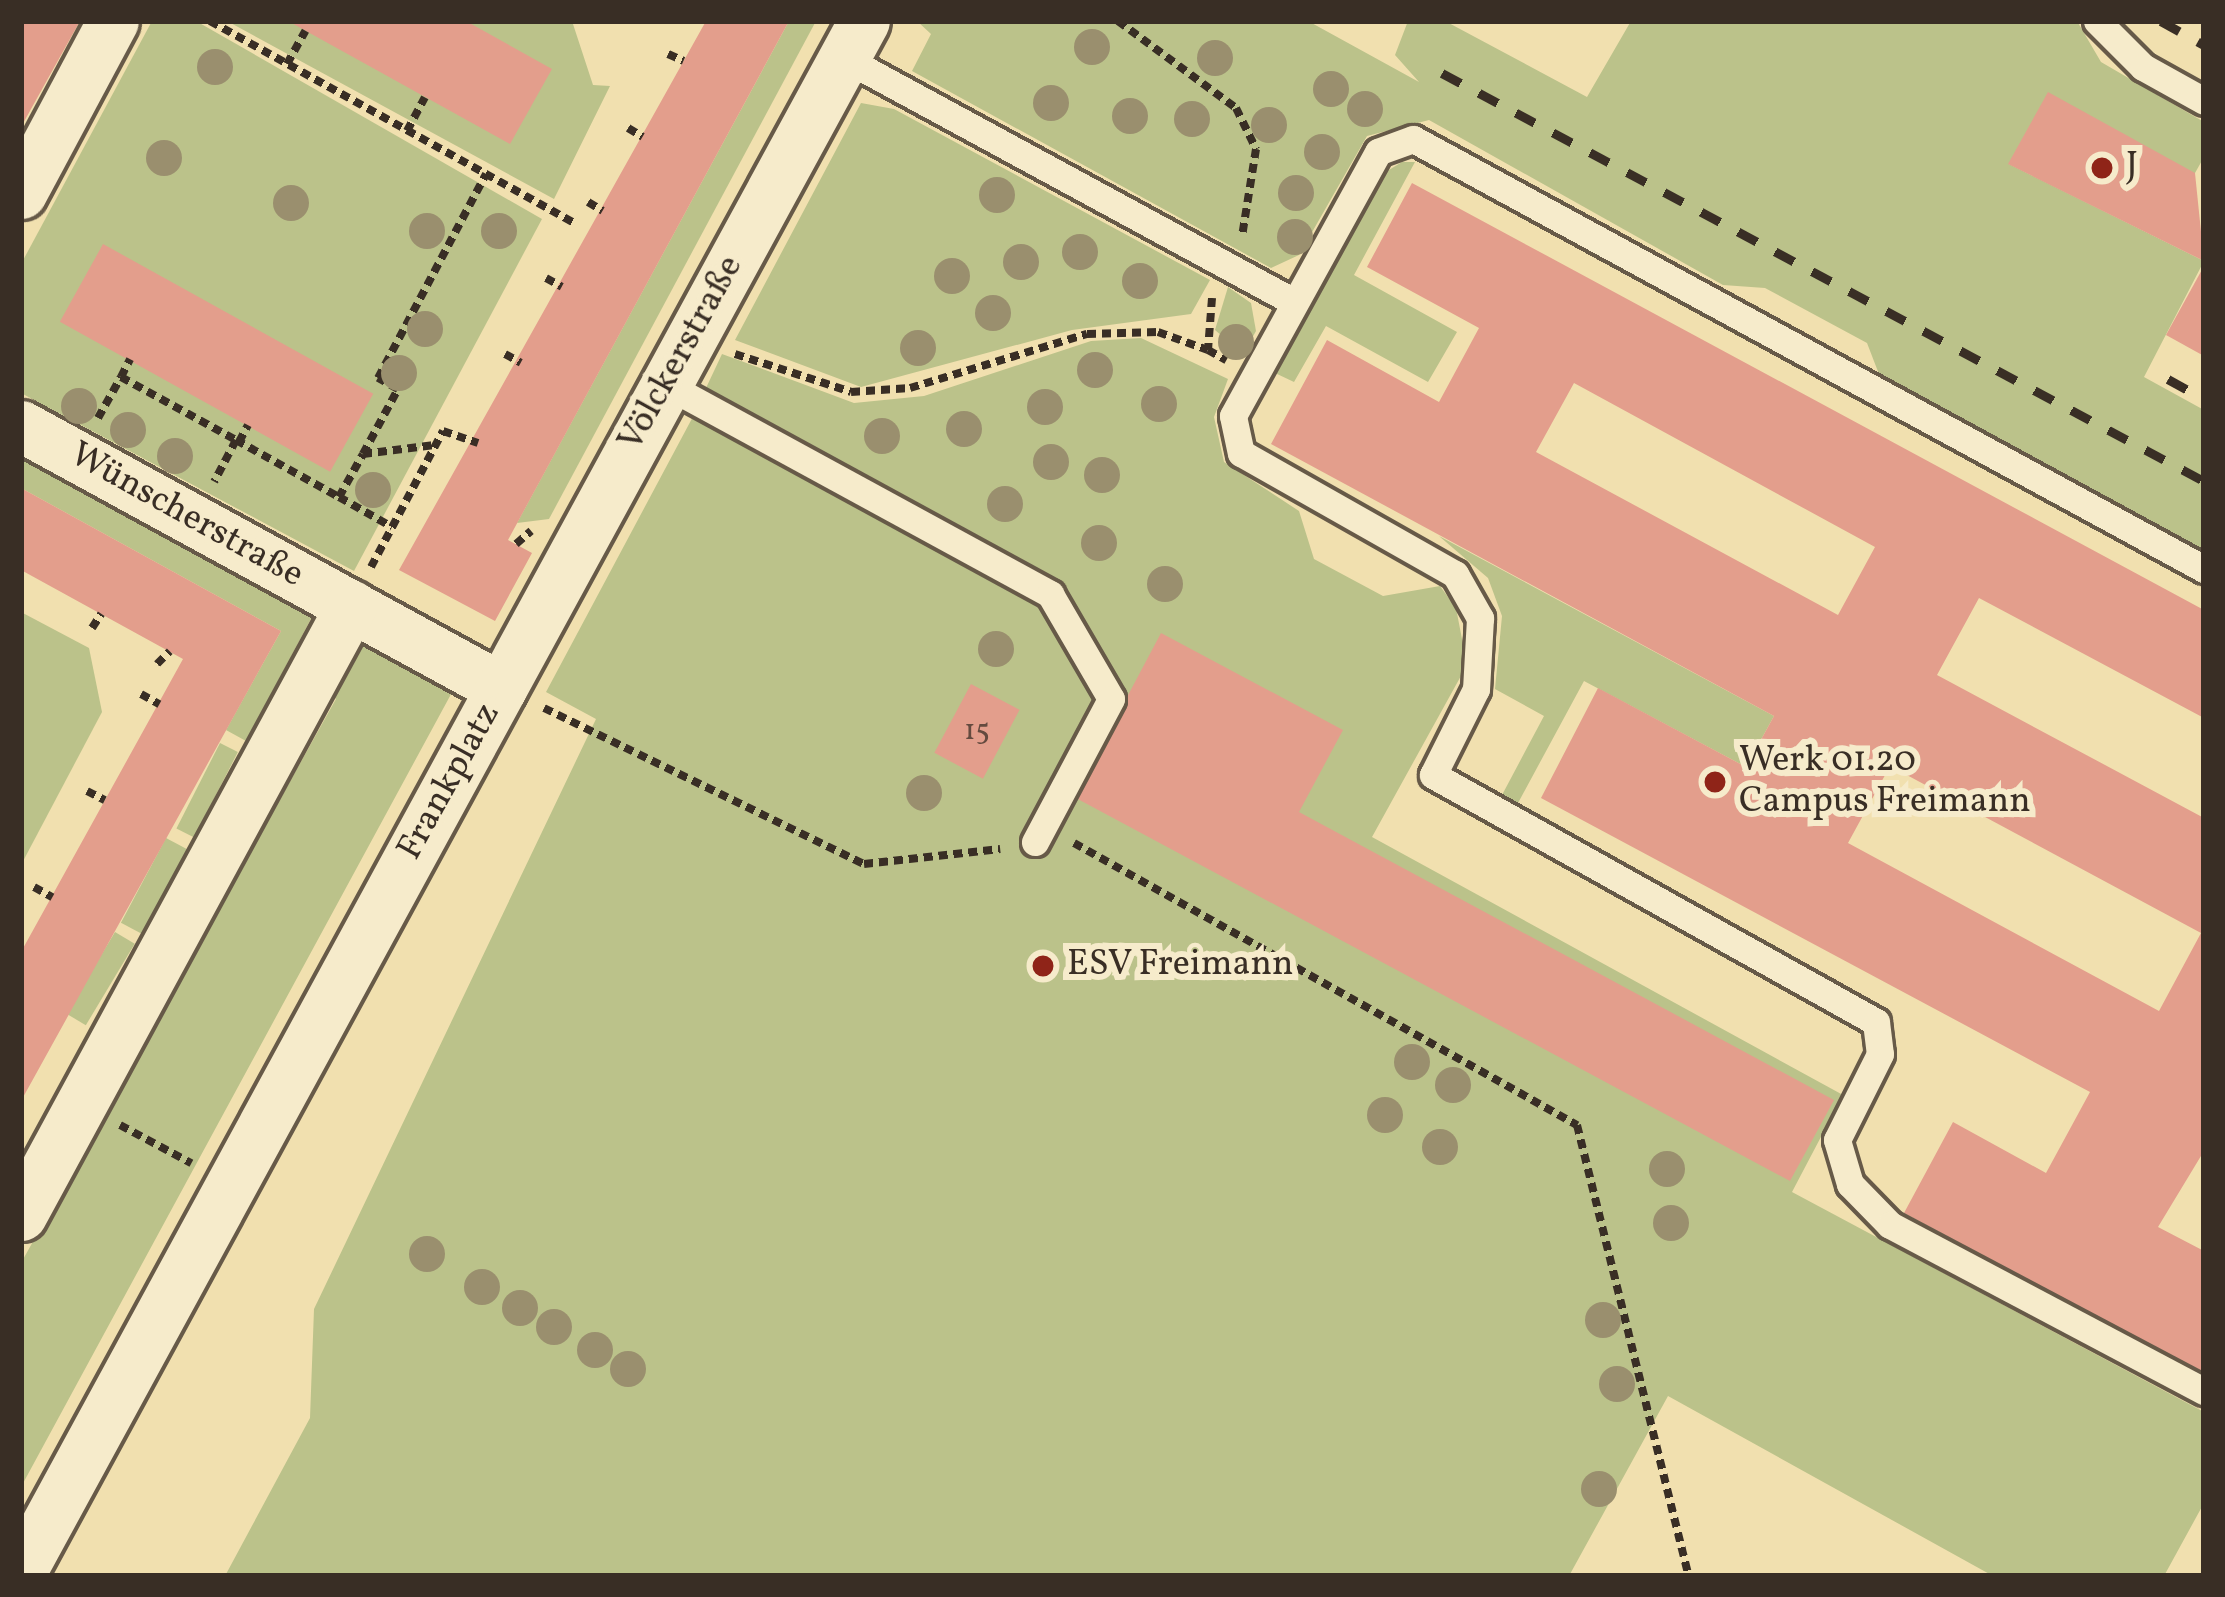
<!DOCTYPE html>
<html>
<head>
<meta charset="utf-8">
<style>
  body { margin:0 }
  #map { position:relative; width:2225px; height:1597px; overflow:hidden; background:#f1e0af; font-family:Vollkorn,serif }
  div>[style] { position:absolute }
  .green>* { inset:0; background:#bbc28a; transform-origin:0 0 }
  .building>* { inset:0; background:#e39e8c; transform-origin:0 0 }
  .path>* { height:8px; margin-top:-4px; transform-origin:0; background:repeating-linear-gradient(90deg,#392e25 0 9px,transparent 0 15px) }
  .roads { filter:drop-shadow(3px 0 #675a48) drop-shadow(-3px 0 #675a48) drop-shadow(0 3px #675a48) drop-shadow(0 -3px #675a48) }
  .service>* { height:27px; margin:-13.5px; padding:0 13.5px; transform-origin:13.5px; border-radius:13.5px; background:#f6ebcb }
  .minor>* { height:51px; margin:-25.5px; padding:0 25.5px; transform-origin:25.5px; border-radius:25.5px; background:#f6ebcb }
  .rail>* { height:9px; margin-top:-4.5px; transform-origin:0; background:repeating-linear-gradient(90deg,#392e25 0 21px,transparent 0 42px) }
  .trees>* { width:36px; height:36px; margin:-18px; border-radius:50%; background:#9a8f6e }
  .dots>* { width:33px; height:33px; translate:-50% -50%; box-sizing:border-box; border:6px solid #f6ebcb; border-radius:50% }
  span { translate:-50% -50%; white-space:nowrap; text-align:center; line-height:1.15; -webkit-text-stroke:12px #f6ebcb; paint-order:stroke }
  .number-label { font-size:30px; color:#644a3f }
  .number-label span { -webkit-text-stroke-width:0 }
  .poi-label { font-size:36px; color:#392e25 }
  .left { translate:0 -50%; text-align:left }
  .street-label { font-size:36px; color:#392e25 }
  .frame { position:absolute; inset:0; border:24px solid #392e25; pointer-events:none }
</style>
</head>
<body>
<div id="map">
  <div class="green">
    <div style="clip-path:polygon(152px 21px,196px 21px,542px 219px,354px 571px,21px 393px,21px 264px)"></div>
    <div style="clip-path:polygon(227px 21px,572px 21px,593px 85px,610px 86px,554px 199px)"></div>
    <div style="clip-path:polygon(789px 21px,816px 21px,549px 519px,517px 523px)"></div>
    <div style="clip-path:polygon(917px 21px,1308px 21px,1419px 82px,1395px 55px,1408px 21px,1445px 21px,1587px 97px,1631px 21px,2077px 21px,2101px 62px,2204px 122px,2204px 157px,2195px 173px,2009px 164px,2204px 261px,2144px 377px,2204px 410px,2204px 551px,1882px 382px,1867px 343px,1765px 288px,1723px 285px,1429px 120px,1367px 136px,1299px 255px,1271px 268px,912px 71px,931px 34px)"></div>
    <div style="clip-path:polygon(861px 103px,894px 109px,1210px 280px,1191px 314px,1072px 330px,861px 387px,735px 340px)"></div>
    <div style="clip-path:polygon(1402px 162px,1415px 162px,1354px 275px,1457px 332px,1428px 382px,1326px 326px,1294px 382px,1275px 373px,1379px 176px)"></div>
    <div style="clip-path:polygon(1228px 287px,1251px 303px,1256px 331px,1243px 354px,1215px 330px)"></div>
    <div style="clip-path:polygon(1141px 338px,1228px 379px,1214px 417px,1224px 462px,1299px 511px,1314px 559px,1383px 596px,1440px 586px,1456px 608px,1467px 665px,1372px 837px,1843px 1095px,1792px 1192px,2204px 1412px,2204px 1503px,2164px 1576px,1993px 1576px,1668px 1396px,1569px 1576px,225px 1576px,310px 1418px,314px 1309px,596px 719px,546px 692px,696px 411px,734px 431px,745px 409px,706px 388px,722px 354px,854px 403px,924px 396px,1091px 341px)"></div>
    <div style="clip-path:polygon(21px 455px,313px 615px,246px 741px,226px 730px,281px 631px,21px 488px)"></div>
    <div style="clip-path:polygon(1439px 536px,1774px 716px,1746px 767px,1584px 681px,1518px 803px,1502px 795px,1544px 716px,1495px 689px,1502px 616px,1488px 578px)"></div>
    <div style="clip-path:polygon(21px 612px,89px 648px,102px 712px,21px 865px)"></div>
    <div style="clip-path:polygon(357px 636px,456px 685px,21px 1487px,21px 1263px,336px 699px,326px 689px)"></div>
    <div style="left:220px;top:743px;width:20px;height:96px;rotate:27deg"></div>
    <div style="left:166px;top:838px;width:24px;height:96px;rotate:28deg"></div>
    <div style="left:115px;top:932px;width:23px;height:95px;rotate:31deg"></div>
  </div>
  <div class="building">
    <div style="clip-path:polygon(21px 21px,80px 21px,21px 127px)"></div>
    <div style="clip-path:polygon(288px 21px,466px 21px,552px 69px,510px 144px)"></div>
    <div style="clip-path:polygon(706px 21px,789px 21px,508px 540px,532px 553px,495px 621px,399px 570px)"></div>
    <div style="clip-path:polygon(2048px 92px,2195px 173px,2204px 261px,2008px 164px)"></div>
    <div style="clip-path:polygon(evenodd,1412px 183px,2204px 610px,2204px 718px,1979px 598px,1937px 675px,2204px 818px,2204px 1151px,2158px 1227px,2204px 1251px,2204px 1375px,1904px 1213px,1953px 1122px,2046px 1173px,2090px 1092px,1541px 798px,1598px 688px,1746px 767px,1774px 716px,1271px 444px,1327px 340px,1439px 402px,1479px 328px,1367px 267px,1412px 183px,1574px 383px,1875px 547px,1838px 615px,1536px 452px,1574px 383px,1412px 183px,1890px 766px,2201px 933px,2159px 1011px,1848px 843px,1890px 766px)"></div>
    <div style="left:103px;top:244px;width:309px;height:89px;rotate:29deg"></div>
    <div style="clip-path:polygon(2204px 266px,2204px 356px,2166px 335px)"></div>
    <div style="clip-path:polygon(21px 488px,281px 631px,21px 1101px,21px 952px,183px 659px,21px 570px)"></div>
    <div style="clip-path:polygon(1161px 633px,1343px 730px,1299px 812px,1834px 1100px,1790px 1181px,1074px 797px)"></div>
    <div style="left:971px;top:684px;width:55px;height:78px;rotate:28deg"></div>
  </div>
  <div class="path">
    <div style="left:210px;top:21px;width:419px;rotate:29deg"></div>
    <div style="left:1118px;top:21px;width:147px;rotate:36.4deg"></div>
    <div style="left:1236px;top:108px;width:46px;rotate:64deg"></div>
    <div style="left:1256px;top:149px;width:88px;rotate:99.1deg"></div>
    <div style="left:668px;top:54px;width:17px;rotate:24deg"></div>
    <div style="left:287px;top:64px;width:38px;rotate:-61deg"></div>
    <div style="left:628px;top:128px;width:17px;rotate:31deg"></div>
    <div style="left:407px;top:131px;width:38px;rotate:-62deg"></div>
    <div style="left:588px;top:202px;width:17px;rotate:31deg"></div>
    <div style="left:546px;top:278px;width:18px;rotate:29deg"></div>
    <div style="left:1212px;top:298px;width:52px;rotate:94.4deg"></div>
    <div style="left:1208px;top:350px;width:21px;rotate:29deg"></div>
    <div style="left:505px;top:354px;width:18px;rotate:29deg"></div>
    <div style="left:735px;top:354px;width:122px;rotate:18.1deg"></div>
    <div style="left:851px;top:392px;width:59px;rotate:-3.9deg"></div>
    <div style="left:910px;top:388px;width:185px;rotate:-17deg"></div>
    <div style="left:1087px;top:334px;width:71px;rotate:-1.6deg"></div>
    <div style="left:1158px;top:332px;width:53px;rotate:19.8deg"></div>
    <div style="left:121px;top:377px;width:20px;rotate:-63deg"></div>
    <div style="left:98px;top:418px;width:47px;rotate:-60.7deg"></div>
    <div style="left:121px;top:377px;width:131px;rotate:28.7deg"></div>
    <div style="left:236px;top:440px;width:47px;rotate:117.6deg"></div>
    <div style="left:236px;top:440px;width:118px;rotate:29deg"></div>
    <div style="left:339px;top:497px;width:49px;rotate:-60.8deg"></div>
    <div style="left:363px;top:454px;width:72px;rotate:-7.2deg"></div>
    <div style="left:239px;top:442px;width:19px;rotate:-62deg"></div>
    <div style="left:363px;top:454px;width:74px;rotate:-61.7deg"></div>
    <div style="left:398px;top:389px;width:23px;rotate:-151deg"></div>
    <div style="left:378px;top:378px;width:231px;rotate:-62.1deg"></div>
    <div style="left:339px;top:497px;width:61px;rotate:29.5deg"></div>
    <div style="left:516px;top:544px;width:20px;rotate:-41deg"></div>
    <div style="left:371px;top:567px;width:154px;rotate:-62.1deg"></div>
    <div style="left:443px;top:431px;width:37px;rotate:19deg"></div>
    <div style="left:92px;top:628px;width:17px;rotate:-57deg"></div>
    <div style="left:157px;top:664px;width:18px;rotate:-45deg"></div>
    <div style="left:141px;top:694px;width:21px;rotate:29deg"></div>
    <div style="left:544px;top:708px;width:356px;rotate:26deg"></div>
    <div style="left:864px;top:864px;width:137px;rotate:-6.3deg"></div>
    <div style="left:87px;top:791px;width:20px;rotate:27deg"></div>
    <div style="left:1074px;top:843px;width:577px;rotate:29.28deg"></div>
    <div style="left:1577px;top:1125px;width:465px;rotate:76.1deg"></div>
    <div style="left:34px;top:887px;width:21px;rotate:29deg"></div>
    <div style="left:120px;top:1125px;width:81px;rotate:28.2deg"></div>
  </div>
  <div class="roads">
    <div class="service">
      <div style="left:2097px;top:21px;width:65px;rotate:45deg"></div>
      <div style="left:2143px;top:67px;width:70px;rotate:29.1deg"></div>
      <div style="left:844px;top:58px;width:512px;rotate:28.47deg"></div>
      <div style="left:665px;top:384px;width:439px;rotate:28.6deg"></div>
      <div style="left:1050px;top:594px;width:121px;rotate:59.8deg"></div>
      <div style="left:1111px;top:699px;width:162px;rotate:118deg"></div>
      <div style="left:2204px;top:569px;width:900px;rotate:-151.47deg"></div>
      <div style="left:1413px;top:139px;width:37px;rotate:160deg"></div>
      <div style="left:1378px;top:152px;width:301px;rotate:118.8deg"></div>
      <div style="left:1233px;top:416px;width:38px;rotate:78deg"></div>
      <div style="left:1241px;top:453px;width:246px;rotate:29.5deg"></div>
      <div style="left:1455px;top:574px;width:51px;rotate:60.4deg"></div>
      <div style="left:1480px;top:618px;width:71px;rotate:93.2deg"></div>
      <div style="left:1476px;top:689px;width:96px;rotate:116.6deg"></div>
      <div style="left:1433px;top:775px;width:507px;rotate:29.14deg"></div>
      <div style="left:1876px;top:1022px;width:32px;rotate:83deg"></div>
      <div style="left:1880px;top:1054px;width:96px;rotate:116.6deg"></div>
      <div style="left:1837px;top:1140px;width:46px;rotate:73.5deg"></div>
      <div style="left:1850px;top:1184px;width:57px;rotate:45.7deg"></div>
      <div style="left:1890px;top:1225px;width:355px;rotate:27.9deg"></div>
    </div>
    <div class="minor">
      <div style="left:21px;top:193px;width:195px;rotate:-61.9deg"></div>
      <div style="left:21px;top:426px;width:547px;rotate:28.63deg"></div>
      <div style="left:21px;top:1215px;width:693px;rotate:-61.55deg"></div>
      <div style="left:21px;top:1571px;width:1764px;rotate:-61.46deg"></div>
    </div>
  </div>
  <div class="rail">
    <div style="left:2161px;top:21px;width:49px;rotate:29.2deg"></div>
    <div style="left:1442px;top:73px;width:864px;rotate:28.17deg"></div>
    <div style="left:2168px;top:379px;width:41px;rotate:29.1deg"></div>
  </div>
  <div class="trees">
    <div style="left:1092px;top:47px"></div>
    <div style="left:1215px;top:58px"></div>
    <div style="left:215px;top:67px"></div>
    <div style="left:1331px;top:89px"></div>
    <div style="left:1051px;top:103px"></div>
    <div style="left:1365px;top:109px"></div>
    <div style="left:1130px;top:116px"></div>
    <div style="left:1192px;top:119px"></div>
    <div style="left:1269px;top:125px"></div>
    <div style="left:1322px;top:152px"></div>
    <div style="left:164px;top:158px"></div>
    <div style="left:1296px;top:193px"></div>
    <div style="left:997px;top:195px"></div>
    <div style="left:291px;top:203px"></div>
    <div style="left:427px;top:231px"></div>
    <div style="left:499px;top:231px"></div>
    <div style="left:1295px;top:237px"></div>
    <div style="left:1080px;top:252px"></div>
    <div style="left:1021px;top:262px"></div>
    <div style="left:952px;top:276px"></div>
    <div style="left:1140px;top:281px"></div>
    <div style="left:993px;top:313px"></div>
    <div style="left:425px;top:329px"></div>
    <div style="left:1236px;top:342px"></div>
    <div style="left:918px;top:348px"></div>
    <div style="left:1095px;top:370px"></div>
    <div style="left:399px;top:373px"></div>
    <div style="left:1159px;top:404px"></div>
    <div style="left:79px;top:406px"></div>
    <div style="left:1045px;top:407px"></div>
    <div style="left:964px;top:429px"></div>
    <div style="left:128px;top:430px"></div>
    <div style="left:882px;top:436px"></div>
    <div style="left:175px;top:456px"></div>
    <div style="left:1051px;top:462px"></div>
    <div style="left:1102px;top:475px"></div>
    <div style="left:373px;top:490px"></div>
    <div style="left:1005px;top:504px"></div>
    <div style="left:1099px;top:543px"></div>
    <div style="left:1165px;top:584px"></div>
    <div style="left:996px;top:649px"></div>
    <div style="left:924px;top:793px"></div>
    <div style="left:1412px;top:1062px"></div>
    <div style="left:1453px;top:1085px"></div>
    <div style="left:1385px;top:1115px"></div>
    <div style="left:1440px;top:1147px"></div>
    <div style="left:1667px;top:1169px"></div>
    <div style="left:1671px;top:1223px"></div>
    <div style="left:427px;top:1254px"></div>
    <div style="left:482px;top:1287px"></div>
    <div style="left:520px;top:1308px"></div>
    <div style="left:1603px;top:1320px"></div>
    <div style="left:554px;top:1327px"></div>
    <div style="left:595px;top:1350px"></div>
    <div style="left:628px;top:1369px"></div>
    <div style="left:1617px;top:1384px"></div>
    <div style="left:1599px;top:1489px"></div>
  </div>
  <div class="dots">
    <div style="left:2102px;top:168px;background:#8f2418"></div>
    <div style="left:1715px;top:782px;background:#8f2418"></div>
    <div style="left:1043px;top:966px;background:#8f2418"></div>
  </div>
  <div class="number-label">
    <span style="left:977px;top:731px">15</span>
  </div>
  <div class="poi-label">
    <span class="left" style="left:2126px;top:168px">J</span>
    <span class="left" style="left:1739px;top:782px">Werk 01.20<br>Campus Freimann</span>
    <span class="left" style="left:1067px;top:966px">ESV Freimann</span>
  </div>
  <div class="street-label">
    <span style="left:682px;top:354px;rotate:-61deg">Völckerstraße</span>
    <span style="left:186px;top:516px;rotate:29deg">Wünscherstraße</span>
    <span style="left:450px;top:782px;rotate:-61deg">Frankplatz</span>
  </div>
  <div class="frame"></div>
</div>
</body>
</html>
